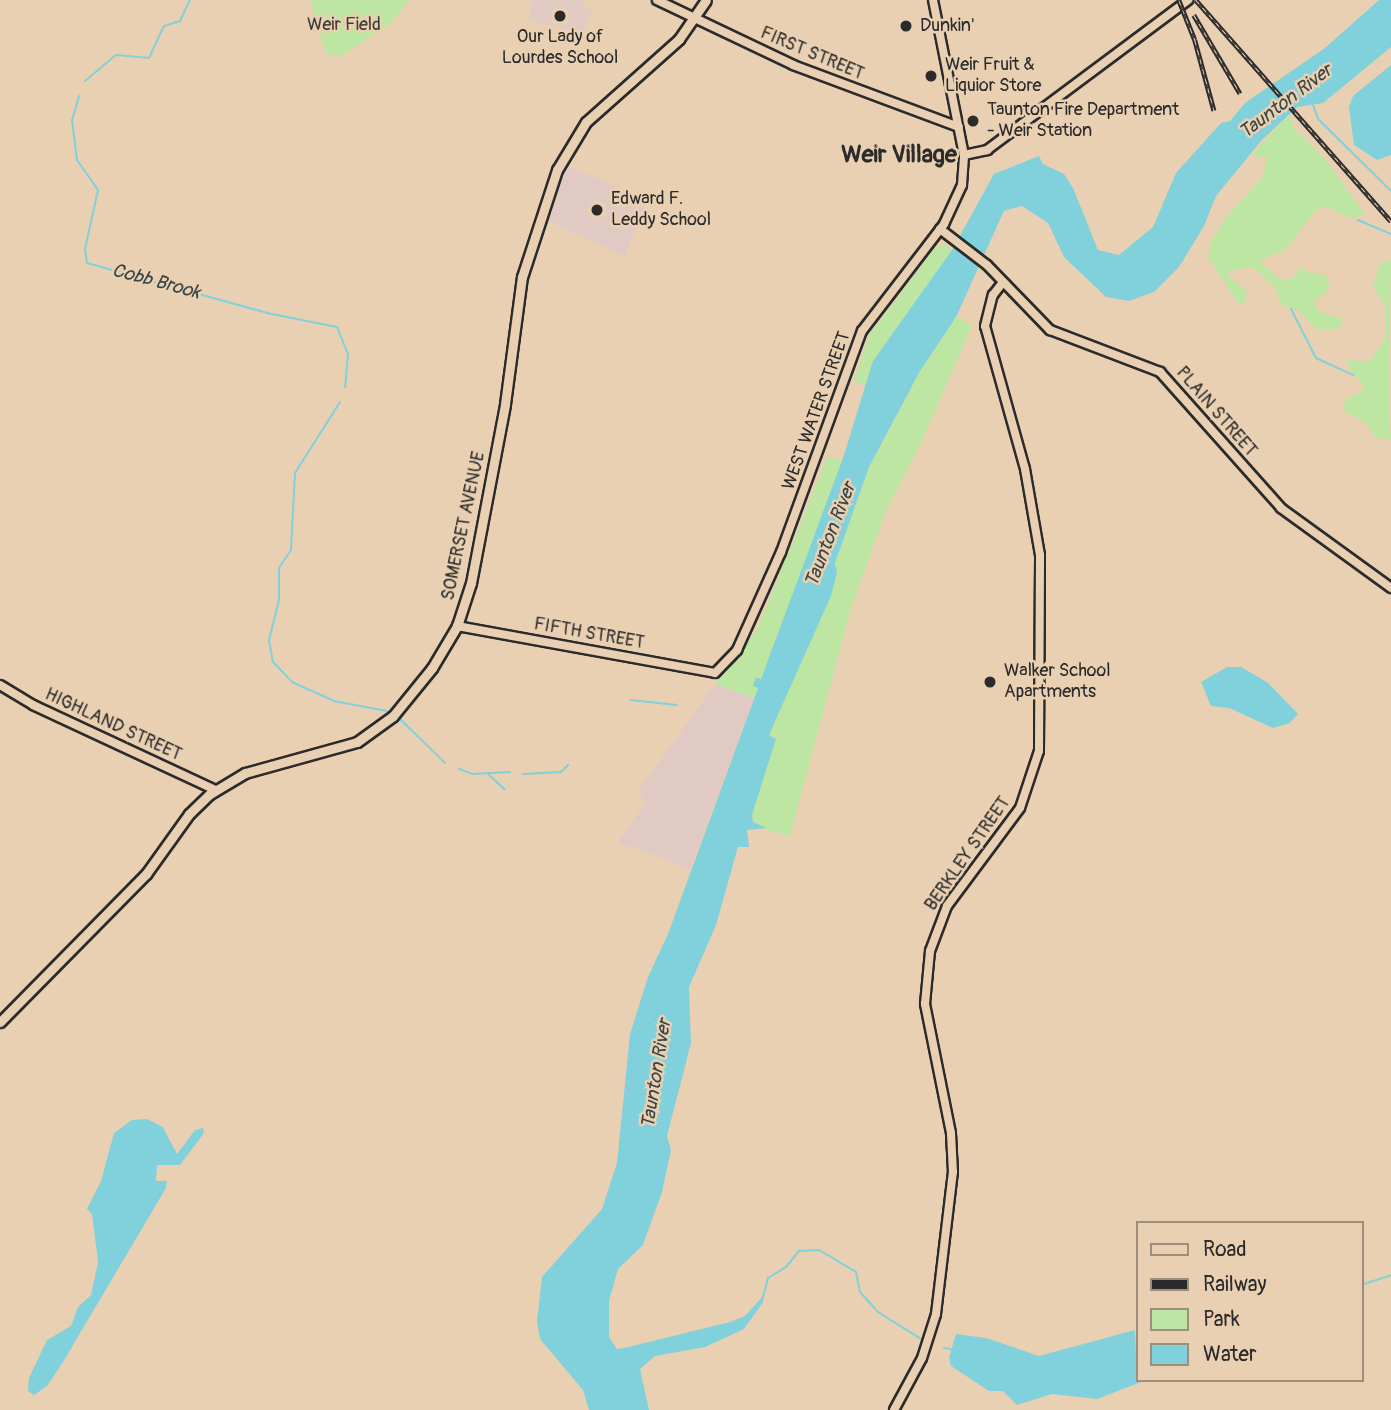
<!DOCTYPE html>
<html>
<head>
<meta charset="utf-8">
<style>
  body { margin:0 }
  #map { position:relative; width:1391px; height:1410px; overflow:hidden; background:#ead0b2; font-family:Pangolin,sans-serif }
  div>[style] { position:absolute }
  .built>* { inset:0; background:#e2cac4 }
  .green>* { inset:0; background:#bde6a2 }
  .water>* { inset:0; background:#80d1db }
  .stream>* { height:2px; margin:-1px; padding:0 1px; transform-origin:1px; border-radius:1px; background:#80d1db }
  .roads { filter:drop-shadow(2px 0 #2b2b2b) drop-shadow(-2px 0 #2b2b2b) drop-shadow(0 2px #2b2b2b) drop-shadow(0 -2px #2b2b2b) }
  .secondary>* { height:8px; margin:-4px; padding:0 4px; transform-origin:4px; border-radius:4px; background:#ead0b2 }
  .primary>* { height:9px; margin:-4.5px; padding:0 4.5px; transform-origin:4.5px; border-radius:4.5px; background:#ead0b2 }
  .rail>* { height:4.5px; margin-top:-2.25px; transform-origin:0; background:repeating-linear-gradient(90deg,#ead0b2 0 5px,#2b2b2b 0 10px); box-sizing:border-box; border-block:2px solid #2b2b2b }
  .dots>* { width:19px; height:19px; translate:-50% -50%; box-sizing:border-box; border:4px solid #ead0b2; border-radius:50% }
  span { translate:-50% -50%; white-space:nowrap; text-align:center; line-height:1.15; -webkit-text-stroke:5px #ead0b2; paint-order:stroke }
  .park-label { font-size:18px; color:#3a3e37 }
  .poi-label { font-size:18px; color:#2b2b2b }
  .left { translate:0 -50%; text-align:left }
  .street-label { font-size:18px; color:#2b2b2b }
  .water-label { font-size:19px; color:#384445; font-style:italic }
  .district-label { font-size:24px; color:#2b2b2b; font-weight:700 }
  .legend { position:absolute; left:1136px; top:1221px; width:228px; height:161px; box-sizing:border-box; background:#ead0b2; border:2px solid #9e8e7c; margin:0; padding:9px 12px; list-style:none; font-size:21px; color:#2b2b2b }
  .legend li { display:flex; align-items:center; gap:14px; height:35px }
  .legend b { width:35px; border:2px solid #9e8e7c }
</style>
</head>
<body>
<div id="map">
  <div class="built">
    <div style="clip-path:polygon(532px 0,584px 0,582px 5px,593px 11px,582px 34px,528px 20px)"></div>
    <div style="clip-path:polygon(572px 168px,648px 200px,625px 256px,545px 220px,565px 170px)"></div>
    <div style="clip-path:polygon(715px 684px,754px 698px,690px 869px,618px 842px,645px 803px,638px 791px)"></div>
  </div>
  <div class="green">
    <div style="clip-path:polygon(310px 0,409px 0,390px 24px,341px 56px,326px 54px)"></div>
    <div style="clip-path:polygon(1290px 114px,1293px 127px,1326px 160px,1365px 214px,1352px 219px,1326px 207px,1316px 210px,1286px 249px,1259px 261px,1281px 280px,1291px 280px,1301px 267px,1310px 273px,1325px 273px,1330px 288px,1313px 303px,1321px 313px,1341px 318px,1341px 327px,1335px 330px,1316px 330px,1301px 312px,1282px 305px,1274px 286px,1252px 267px,1229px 271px,1228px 276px,1247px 292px,1244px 304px,1237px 302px,1208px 257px,1211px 241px,1229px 214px,1263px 177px,1267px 158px,1251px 155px)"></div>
    <div style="clip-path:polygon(944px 244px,952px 250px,873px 361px,866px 385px,854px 381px,869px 335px,934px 249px)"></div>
    <div style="clip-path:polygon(1391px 260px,1389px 408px,1391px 440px,1375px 437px,1368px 425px,1342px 409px,1346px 398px,1360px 393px,1364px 384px,1353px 375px,1346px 360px,1369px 362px,1385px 339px,1386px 308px,1373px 285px,1380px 263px)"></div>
    <div style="clip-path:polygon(956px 317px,972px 326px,919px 447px,886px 511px,851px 608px,790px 836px,756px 827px,764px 827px,753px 822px,752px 813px,776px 739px,769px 735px,831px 596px,837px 573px,835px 563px,869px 468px,920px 371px)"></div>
    <div style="clip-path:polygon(828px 456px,842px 461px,761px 680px,756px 678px,753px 685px,758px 688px,754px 698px,715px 684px,757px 630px)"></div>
  </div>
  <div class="water">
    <div style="clip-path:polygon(1379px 0,1391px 0,1391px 47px,1323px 103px,1297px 107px,1261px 141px,1216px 196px,1204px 226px,1179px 267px,1154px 292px,1129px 301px,1106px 297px,1064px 257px,1048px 223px,1022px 206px,1004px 211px,956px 317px,920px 371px,869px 467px,835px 563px,837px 573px,831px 596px,769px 735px,776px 739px,752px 815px,753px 822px,766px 828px,747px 830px,749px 847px,738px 847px,716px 925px,689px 987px,691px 1043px,667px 1136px,671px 1150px,662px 1192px,643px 1245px,618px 1269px,609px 1301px,609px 1337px,617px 1349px,624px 1348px,730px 1322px,745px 1316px,764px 1295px,763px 1302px,744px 1329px,705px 1347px,655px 1356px,640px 1369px,649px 1410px,589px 1410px,583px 1390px,540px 1339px,537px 1321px,542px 1277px,602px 1209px,617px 1163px,630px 1034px,648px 977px,668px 934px,758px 688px,753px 686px,756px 678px,761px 679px,843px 458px,873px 361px,952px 250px,994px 174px,1039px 156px,1043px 164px,1064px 174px,1073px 188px,1098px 250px,1119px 255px,1153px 227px,1176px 173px,1221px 123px,1230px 121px,1245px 103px,1325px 48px)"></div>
    <div style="clip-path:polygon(1391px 65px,1391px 155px,1377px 160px,1354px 145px,1349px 107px,1353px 96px)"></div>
    <div style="clip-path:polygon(1227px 667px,1241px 667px,1267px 682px,1298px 714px,1290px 723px,1273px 728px,1229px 708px,1211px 706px,1201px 682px)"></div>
    <div style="clip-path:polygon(147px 1119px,163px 1127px,177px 1154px,195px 1130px,203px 1128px,204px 1133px,180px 1165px,157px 1165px,156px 1181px,167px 1181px,166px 1188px,63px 1362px,47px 1386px,34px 1395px,28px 1391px,29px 1378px,47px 1340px,71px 1326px,78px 1307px,91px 1295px,98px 1262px,92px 1214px,87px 1209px,101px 1181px,114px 1133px,132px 1120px)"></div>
    <div style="clip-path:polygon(1135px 1330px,1137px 1380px,1146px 1380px,1097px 1399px,1052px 1394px,1017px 1405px,1003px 1391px,989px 1391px,951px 1366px,949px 1357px,956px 1334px,986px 1338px,1039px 1356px)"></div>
  </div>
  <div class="stream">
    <div style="left:85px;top:81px;width:40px;rotate:-40deg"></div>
    <div style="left:116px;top:55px;width:33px;rotate:5deg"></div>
    <div style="left:149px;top:58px;width:35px;rotate:-65deg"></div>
    <div style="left:164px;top:26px;width:17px;rotate:-17deg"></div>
    <div style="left:180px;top:21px;width:23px;rotate:-65deg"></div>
    <div style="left:79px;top:96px;width:25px;rotate:106deg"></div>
    <div style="left:72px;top:120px;width:40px;rotate:82.9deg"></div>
    <div style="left:77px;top:160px;width:37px;rotate:55deg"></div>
    <div style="left:98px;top:190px;width:60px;rotate:102.4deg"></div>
    <div style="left:85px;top:249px;width:14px;rotate:82deg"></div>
    <div style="left:87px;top:263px;width:187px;rotate:15.5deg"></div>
    <div style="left:267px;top:313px;width:71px;rotate:11.3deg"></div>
    <div style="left:337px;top:327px;width:29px;rotate:68deg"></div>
    <div style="left:348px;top:354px;width:33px;rotate:95deg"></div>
    <div style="left:1313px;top:105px;width:15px;rotate:70deg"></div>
    <div style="left:1318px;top:119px;width:103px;rotate:44.6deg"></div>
    <div style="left:1358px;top:220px;width:36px;rotate:23deg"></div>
    <div style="left:1291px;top:309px;width:55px;rotate:63deg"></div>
    <div style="left:1316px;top:358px;width:41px;rotate:24.7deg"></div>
    <div style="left:340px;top:402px;width:84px;rotate:122.4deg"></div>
    <div style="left:295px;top:473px;width:77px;rotate:93deg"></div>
    <div style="left:291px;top:550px;width:22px;rotate:124deg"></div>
    <div style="left:279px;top:568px;width:32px;rotate:90deg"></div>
    <div style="left:279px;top:600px;width:41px;rotate:104deg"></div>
    <div style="left:269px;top:640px;width:22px;rotate:80deg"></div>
    <div style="left:273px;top:662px;width:28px;rotate:46deg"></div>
    <div style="left:292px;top:682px;width:46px;rotate:24.3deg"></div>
    <div style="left:334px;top:701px;width:59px;rotate:10.7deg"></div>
    <div style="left:631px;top:700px;width:46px;rotate:6.2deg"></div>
    <div style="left:397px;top:716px;width:67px;rotate:44.4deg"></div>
    <div style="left:459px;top:769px;width:15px;rotate:20deg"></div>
    <div style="left:473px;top:774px;width:37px;rotate:-3deg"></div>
    <div style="left:523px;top:774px;width:38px;rotate:-3deg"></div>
    <div style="left:561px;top:772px;width:10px;rotate:-45deg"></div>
    <div style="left:489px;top:775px;width:21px;rotate:43deg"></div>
    <div style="left:1361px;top:1285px;width:32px;rotate:-18deg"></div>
    <div style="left:763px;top:1297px;width:20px;rotate:-75deg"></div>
    <div style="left:768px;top:1278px;width:21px;rotate:-31deg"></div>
    <div style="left:786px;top:1267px;width:21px;rotate:-51deg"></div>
    <div style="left:799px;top:1251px;width:20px;rotate:-3deg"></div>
    <div style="left:819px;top:1250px;width:43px;rotate:30.7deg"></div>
    <div style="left:856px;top:1272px;width:20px;rotate:79deg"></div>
    <div style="left:860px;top:1292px;width:27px;rotate:48deg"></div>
    <div style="left:878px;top:1312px;width:51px;rotate:32.1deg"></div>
    <div style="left:944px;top:1348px;width:7px;rotate:8deg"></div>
  </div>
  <div class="roads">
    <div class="secondary">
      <div style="left:657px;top:0;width:151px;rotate:25.5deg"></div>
      <div style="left:793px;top:65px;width:177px;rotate:20.5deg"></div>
      <div style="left:964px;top:155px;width:24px;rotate:-12deg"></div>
      <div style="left:987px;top:150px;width:251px;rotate:-36.7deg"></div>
      <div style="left:940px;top:229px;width:59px;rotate:37.5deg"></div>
      <div style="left:987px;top:265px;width:91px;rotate:45.9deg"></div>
      <div style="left:1050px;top:330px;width:118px;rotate:20.9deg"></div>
      <div style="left:1160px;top:372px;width:182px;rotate:48.3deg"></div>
      <div style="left:1281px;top:508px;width:136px;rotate:36deg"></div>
      <div style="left:457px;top:626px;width:262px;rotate:10.3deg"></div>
      <div style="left:715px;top:673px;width:32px;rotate:-46deg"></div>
      <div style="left:737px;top:650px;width:107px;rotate:-65.8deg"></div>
      <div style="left:781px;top:552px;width:235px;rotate:-69.9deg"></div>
      <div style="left:862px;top:331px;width:135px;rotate:-52.5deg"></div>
      <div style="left:944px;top:224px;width:43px;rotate:-65.2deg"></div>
      <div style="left:962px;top:185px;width:30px;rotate:-86deg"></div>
      <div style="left:964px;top:155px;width:158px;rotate:-101.3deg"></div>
      <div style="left:0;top:685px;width:39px;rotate:31deg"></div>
      <div style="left:33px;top:705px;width:201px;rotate:25deg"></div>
      <div style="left:894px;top:1410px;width:59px;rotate:-61.7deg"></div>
      <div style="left:922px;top:1358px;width:46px;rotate:-72.3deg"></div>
      <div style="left:936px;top:1314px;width:143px;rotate:-83.2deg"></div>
      <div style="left:953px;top:1172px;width:39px;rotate:-93deg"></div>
      <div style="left:951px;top:1133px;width:132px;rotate:-101.4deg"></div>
      <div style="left:925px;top:1004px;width:53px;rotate:-84.6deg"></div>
      <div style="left:930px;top:951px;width:48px;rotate:-69.3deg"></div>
      <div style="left:947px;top:906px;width:122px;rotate:-53.3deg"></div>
      <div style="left:1020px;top:808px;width:60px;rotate:-71.6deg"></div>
      <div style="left:1039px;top:751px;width:196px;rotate:-89.7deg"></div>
      <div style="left:1040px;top:555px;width:87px;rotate:-99.9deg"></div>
      <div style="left:1025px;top:469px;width:148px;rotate:-105.6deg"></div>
      <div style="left:985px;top:326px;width:32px;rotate:-76deg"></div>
      <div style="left:993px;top:295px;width:16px;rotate:-52deg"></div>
    </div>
    <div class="primary">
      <div style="left:0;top:1022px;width:208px;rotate:-45.4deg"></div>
      <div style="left:146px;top:874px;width:74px;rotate:-54.4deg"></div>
      <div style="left:189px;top:814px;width:29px;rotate:-44deg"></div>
      <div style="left:210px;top:794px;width:41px;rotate:-31deg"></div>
      <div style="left:245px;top:773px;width:116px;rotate:-15.5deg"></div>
      <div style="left:357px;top:742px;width:44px;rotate:-35.8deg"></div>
      <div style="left:393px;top:716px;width:62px;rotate:-50.9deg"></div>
      <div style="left:432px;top:668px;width:49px;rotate:-59.2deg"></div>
      <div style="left:457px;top:626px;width:45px;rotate:-72deg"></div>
      <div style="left:471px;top:583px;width:182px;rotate:-79.2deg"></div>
      <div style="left:505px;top:404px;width:128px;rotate:-82.4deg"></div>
      <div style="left:522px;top:277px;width:113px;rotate:-71.9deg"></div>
      <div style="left:557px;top:170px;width:56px;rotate:-58.9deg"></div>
      <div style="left:586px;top:122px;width:125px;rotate:-41.7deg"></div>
      <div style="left:679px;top:39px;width:47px;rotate:-55.3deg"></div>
    </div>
  </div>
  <div class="rail">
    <div style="left:1179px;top:0;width:43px;rotate:68.2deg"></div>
    <div style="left:1195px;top:40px;width:73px;rotate:74.8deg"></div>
    <div style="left:1196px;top:0;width:295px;rotate:48.6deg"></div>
    <div style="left:1194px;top:15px;width:91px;rotate:59.5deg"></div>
  </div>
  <div class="dots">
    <div style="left:560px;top:16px;background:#2b2b2b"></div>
    <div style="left:906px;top:26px;background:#2b2b2b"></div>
    <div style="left:931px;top:76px;background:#2b2b2b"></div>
    <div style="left:973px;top:121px;background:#2b2b2b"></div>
    <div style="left:597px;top:210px;background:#2b2b2b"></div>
    <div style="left:990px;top:682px;background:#2b2b2b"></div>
  </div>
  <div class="park-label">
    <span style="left:344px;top:25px">Weir Field</span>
  </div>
  <div class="poi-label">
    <span class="left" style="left:920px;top:26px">Dunkin'</span>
    <span style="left:560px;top:48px">Our Lady of<br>Lourdes School</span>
    <span class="left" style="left:945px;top:76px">Weir Fruit &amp;<br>Liquior Store</span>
    <span class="left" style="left:987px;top:121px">Taunton Fire Department<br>- Weir Station</span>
    <span class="left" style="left:611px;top:210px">Edward F.<br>Leddy School</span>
    <span class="left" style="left:1004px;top:682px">Walker School<br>Apartments</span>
  </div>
  <div class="street-label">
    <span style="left:812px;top:54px;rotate:23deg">FIRST STREET</span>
    <span style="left:817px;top:411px;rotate:-70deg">WEST WATER STREET</span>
    <span style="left:1216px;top:412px;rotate:49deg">PLAIN STREET</span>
    <span style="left:464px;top:526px;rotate:-78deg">SOMERSET AVENUE</span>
    <span style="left:589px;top:634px;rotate:10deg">FIFTH STREET</span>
    <span style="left:113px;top:725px;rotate:25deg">HIGHLAND STREET</span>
    <span style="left:968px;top:854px;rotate:-55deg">BERKLEY STREET</span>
  </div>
  <div class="water-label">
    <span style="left:1286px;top:102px;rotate:-37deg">Taunton River</span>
    <span style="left:156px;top:282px;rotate:15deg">Cobb Brook</span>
    <span style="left:831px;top:535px;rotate:-69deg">Taunton River</span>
    <span style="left:657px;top:1074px;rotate:-81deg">Taunton River</span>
  </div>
  <div class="district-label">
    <span style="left:899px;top:155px">Weir Village</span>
  </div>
  <ul class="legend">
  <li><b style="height:9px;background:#ead0b2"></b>Road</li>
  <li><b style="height:9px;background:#2b2b2b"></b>Railway</li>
  <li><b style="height:19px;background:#bde6a2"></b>Park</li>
  <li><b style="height:19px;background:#80d1db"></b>Water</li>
  </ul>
</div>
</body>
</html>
